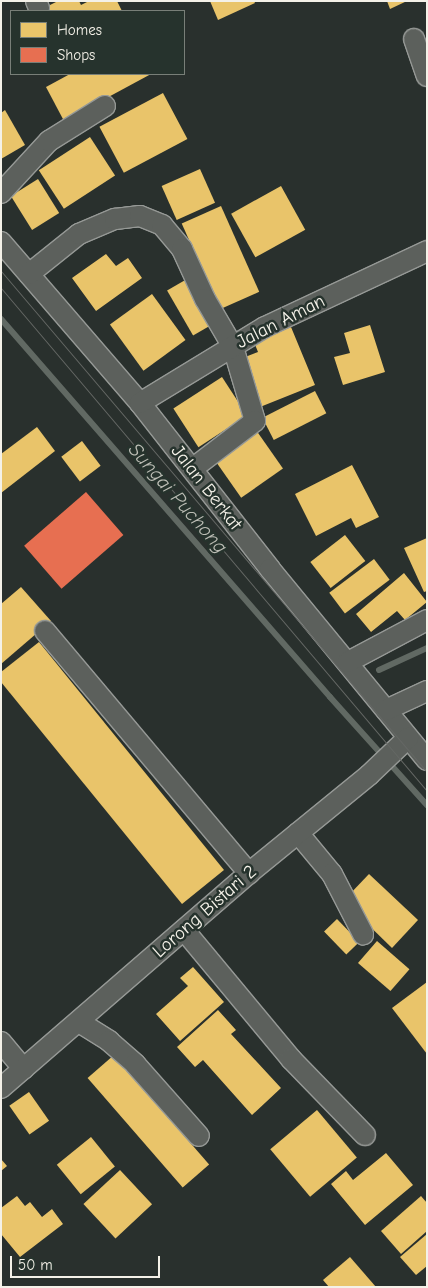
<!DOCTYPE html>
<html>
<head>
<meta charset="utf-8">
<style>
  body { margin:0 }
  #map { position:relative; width:428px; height:1288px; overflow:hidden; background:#29302d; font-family:"Comic Neue",sans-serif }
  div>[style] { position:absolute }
  .homes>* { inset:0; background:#e9c46a; transform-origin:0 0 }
  .shops>* { inset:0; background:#e76f51; transform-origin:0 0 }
  .stream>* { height:6px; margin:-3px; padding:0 3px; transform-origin:3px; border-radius:3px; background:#616963 }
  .roads { filter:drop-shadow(1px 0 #969996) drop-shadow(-1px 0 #969996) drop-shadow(0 1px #969996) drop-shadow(0 -1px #969996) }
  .minor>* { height:20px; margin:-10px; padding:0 10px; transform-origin:10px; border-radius:10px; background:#5c605c }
  .tram>* { height:1px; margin:-0.5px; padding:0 0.5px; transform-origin:0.5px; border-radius:0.5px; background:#646764 }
  span { translate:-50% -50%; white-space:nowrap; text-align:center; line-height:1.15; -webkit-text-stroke:5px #26332d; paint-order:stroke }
  .street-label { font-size:19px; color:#f4f1e8 }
  .water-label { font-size:20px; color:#bcbdb5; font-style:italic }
  .frame { position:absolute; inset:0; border:2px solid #f4f1e8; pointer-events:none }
  .legend { position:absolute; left:10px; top:10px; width:175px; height:65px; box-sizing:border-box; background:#26332d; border:1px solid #787f78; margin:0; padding:6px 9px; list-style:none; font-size:15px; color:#f4f1e8 }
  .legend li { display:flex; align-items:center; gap:10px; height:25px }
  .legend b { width:25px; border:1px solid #787f78 }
  .scale { position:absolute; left:10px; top:1256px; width:150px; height:22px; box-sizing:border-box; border:2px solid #f4f1e8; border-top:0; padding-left:6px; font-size:15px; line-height:18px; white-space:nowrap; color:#f4f1e8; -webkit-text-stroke:4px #26332d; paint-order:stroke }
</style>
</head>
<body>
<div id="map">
  <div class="homes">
    <div style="clip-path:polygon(58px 1px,79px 1px,81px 5px,89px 1px,117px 1px,122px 11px,38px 11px)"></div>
    <div style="clip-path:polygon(210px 1px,254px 1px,255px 3px,218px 20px)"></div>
    <div style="clip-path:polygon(387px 1px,407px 1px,390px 9px)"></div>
    <div style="clip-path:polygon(70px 74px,151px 74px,64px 121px,46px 87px)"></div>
    <div style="left:163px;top:93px;width:52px;height:72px;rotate:62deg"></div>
    <div style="clip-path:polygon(5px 110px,25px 145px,1px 159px,1px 113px)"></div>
    <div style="left:90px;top:137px;width:46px;height:61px;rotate:57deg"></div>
    <div style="left:200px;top:169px;width:37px;height:42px;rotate:66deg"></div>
    <div style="left:38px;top:179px;width:40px;height:32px;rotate:58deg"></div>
    <div style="left:281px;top:186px;width:50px;height:57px;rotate:61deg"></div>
    <div style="left:221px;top:206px;width:94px;height:43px;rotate:66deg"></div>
    <div style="clip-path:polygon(106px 254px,116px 266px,128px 258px,142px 278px,96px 311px,72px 278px)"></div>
    <div style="left:187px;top:279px;width:52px;height:23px;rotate:60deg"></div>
    <div style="left:152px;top:294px;width:57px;height:52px;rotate:54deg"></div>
    <div style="clip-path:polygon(370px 325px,385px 372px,343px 385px,334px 357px,350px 353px,344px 333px)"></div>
    <div style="clip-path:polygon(291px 327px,315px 385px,260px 407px,240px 359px,258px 352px,254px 342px)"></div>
    <div style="left:222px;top:377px;width:46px;height:58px;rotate:57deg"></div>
    <div style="left:315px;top:391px;width:25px;height:59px;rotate:63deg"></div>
    <div style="clip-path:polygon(37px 427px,55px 451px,1px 493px,1px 454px)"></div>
    <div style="left:256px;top:430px;width:47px;height:51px;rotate:55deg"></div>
    <div style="left:82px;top:441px;width:31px;height:26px;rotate:53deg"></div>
    <div style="clip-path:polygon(352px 465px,379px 517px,356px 528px,351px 518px,316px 536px,295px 494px)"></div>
    <div style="left:345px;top:535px;width:33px;height:44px;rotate:52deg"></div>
    <div style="clip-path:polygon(427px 538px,427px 591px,424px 592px,404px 548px)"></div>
    <div style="left:374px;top:559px;width:26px;height:56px;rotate:53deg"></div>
    <div style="clip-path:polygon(404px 573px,427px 602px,405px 620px,397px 611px,371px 632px,356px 614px)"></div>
    <div style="clip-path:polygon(21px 587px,51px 621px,1px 664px,1px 604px)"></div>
    <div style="clip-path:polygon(39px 642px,224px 870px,182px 904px,1px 682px,1px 672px)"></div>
    <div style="clip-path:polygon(369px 874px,418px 920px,392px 948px,350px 907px,348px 896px)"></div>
    <div style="left:337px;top:919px;width:32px;height:18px;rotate:46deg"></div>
    <div style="left:377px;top:941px;width:43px;height:29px;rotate:41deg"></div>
    <div style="clip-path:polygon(193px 967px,224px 1002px,180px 1041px,156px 1014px,188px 986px,180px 978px)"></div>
    <div style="clip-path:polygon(427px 982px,427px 1054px,392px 1008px)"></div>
    <div style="clip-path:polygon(218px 1010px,236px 1030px,231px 1034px,281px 1088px,252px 1115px,203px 1060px,195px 1067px,177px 1047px)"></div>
    <div style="left:114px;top:1055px;width:145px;height:35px;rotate:49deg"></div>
    <div style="left:29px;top:1092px;width:35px;height:24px;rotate:55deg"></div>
    <div style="left:317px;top:1110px;width:62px;height:61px;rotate:50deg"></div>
    <div style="left:91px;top:1137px;width:38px;height:44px;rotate:51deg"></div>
    <div style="clip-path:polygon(386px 1153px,413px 1185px,365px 1225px,331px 1184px,346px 1171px,353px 1180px)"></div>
    <div style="clip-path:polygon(1px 1159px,7px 1166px,1px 1171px)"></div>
    <div style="left:120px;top:1170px;width:47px;height:50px;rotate:47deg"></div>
    <div style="clip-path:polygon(17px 1196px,25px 1206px,30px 1202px,42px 1217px,52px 1209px,63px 1224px,20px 1257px,1px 1234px,1px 1208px)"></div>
    <div style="clip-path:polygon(421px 1196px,427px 1203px,427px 1231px,401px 1254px,381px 1231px)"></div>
    <div style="clip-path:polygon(427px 1234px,427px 1266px,416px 1275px,400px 1257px)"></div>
    <div style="clip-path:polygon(350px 1257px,376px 1287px,329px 1287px,323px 1280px)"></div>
  </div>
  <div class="shops">
    <div style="left:86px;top:492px;width:57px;height:82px;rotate:49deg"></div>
  </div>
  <div class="stream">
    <div style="left:1px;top:319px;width:501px;rotate:48.96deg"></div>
    <div style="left:330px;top:697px;width:145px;rotate:48.1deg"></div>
    <div style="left:379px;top:670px;width:53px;rotate:-24.6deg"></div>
  </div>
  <div class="roads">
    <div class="minor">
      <div style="left:36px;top:1px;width:8px;rotate:67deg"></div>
      <div style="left:414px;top:39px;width:39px;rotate:71deg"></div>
      <div style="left:1px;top:193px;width:71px;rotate:-47.3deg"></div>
      <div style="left:49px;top:141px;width:66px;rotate:-32deg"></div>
      <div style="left:1px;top:242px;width:213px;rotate:49.2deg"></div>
      <div style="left:140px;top:403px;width:211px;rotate:51.9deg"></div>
      <div style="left:270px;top:569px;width:247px;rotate:50.6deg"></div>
      <div style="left:29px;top:274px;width:64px;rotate:-38.7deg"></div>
      <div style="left:79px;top:234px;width:39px;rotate:-23deg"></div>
      <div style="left:115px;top:219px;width:25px;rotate:-7deg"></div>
      <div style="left:140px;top:216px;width:24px;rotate:22deg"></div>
      <div style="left:162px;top:225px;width:31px;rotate:50deg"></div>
      <div style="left:182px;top:249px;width:55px;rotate:65.3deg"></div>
      <div style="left:205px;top:299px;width:56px;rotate:59.7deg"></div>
      <div style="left:233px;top:347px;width:77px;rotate:73.4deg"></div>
      <div style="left:255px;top:421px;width:79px;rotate:142.7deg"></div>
      <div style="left:140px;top:403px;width:146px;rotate:-31.3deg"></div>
      <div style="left:265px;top:327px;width:179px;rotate:-25.1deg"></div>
      <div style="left:45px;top:631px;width:317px;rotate:49.9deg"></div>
      <div style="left:348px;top:662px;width:89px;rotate:-28deg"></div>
      <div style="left:386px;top:710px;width:45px;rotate:-24.9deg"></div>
      <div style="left:298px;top:833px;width:53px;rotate:50.3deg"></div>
      <div style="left:332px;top:874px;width:68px;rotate:62.7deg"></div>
      <div style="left:184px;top:930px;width:168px;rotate:50.3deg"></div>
      <div style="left:291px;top:1059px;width:106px;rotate:45.8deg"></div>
      <div style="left:79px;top:1022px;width:36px;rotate:32deg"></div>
      <div style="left:109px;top:1041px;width:35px;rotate:41deg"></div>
      <div style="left:135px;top:1064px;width:96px;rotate:48.4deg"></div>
      <div style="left:1px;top:1042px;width:35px;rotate:50deg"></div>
      <div style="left:1px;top:1088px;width:328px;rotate:-40.9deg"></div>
      <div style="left:249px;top:873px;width:155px;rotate:-39.2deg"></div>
      <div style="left:369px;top:775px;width:54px;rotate:-43.5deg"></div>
    </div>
  </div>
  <div class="tram">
    <div style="left:1px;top:271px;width:658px;rotate:49.63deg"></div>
    <div style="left:1px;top:288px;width:659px;rotate:49.74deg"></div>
  </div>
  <div class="street-label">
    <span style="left:281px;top:322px;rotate:-27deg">Jalan Aman</span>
    <span style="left:206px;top:488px;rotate:52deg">Jalan Berkat</span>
    <span style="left:205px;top:912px;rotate:-41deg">Lorong Bistari 2</span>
  </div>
  <div class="water-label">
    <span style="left:178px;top:498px;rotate:49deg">Sungai Puchong</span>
  </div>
  <div class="frame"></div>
  <ul class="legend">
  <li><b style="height:14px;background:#e9c46a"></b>Homes</li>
  <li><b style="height:14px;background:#e76f51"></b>Shops</li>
  </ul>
  <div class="scale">50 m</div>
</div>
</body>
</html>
